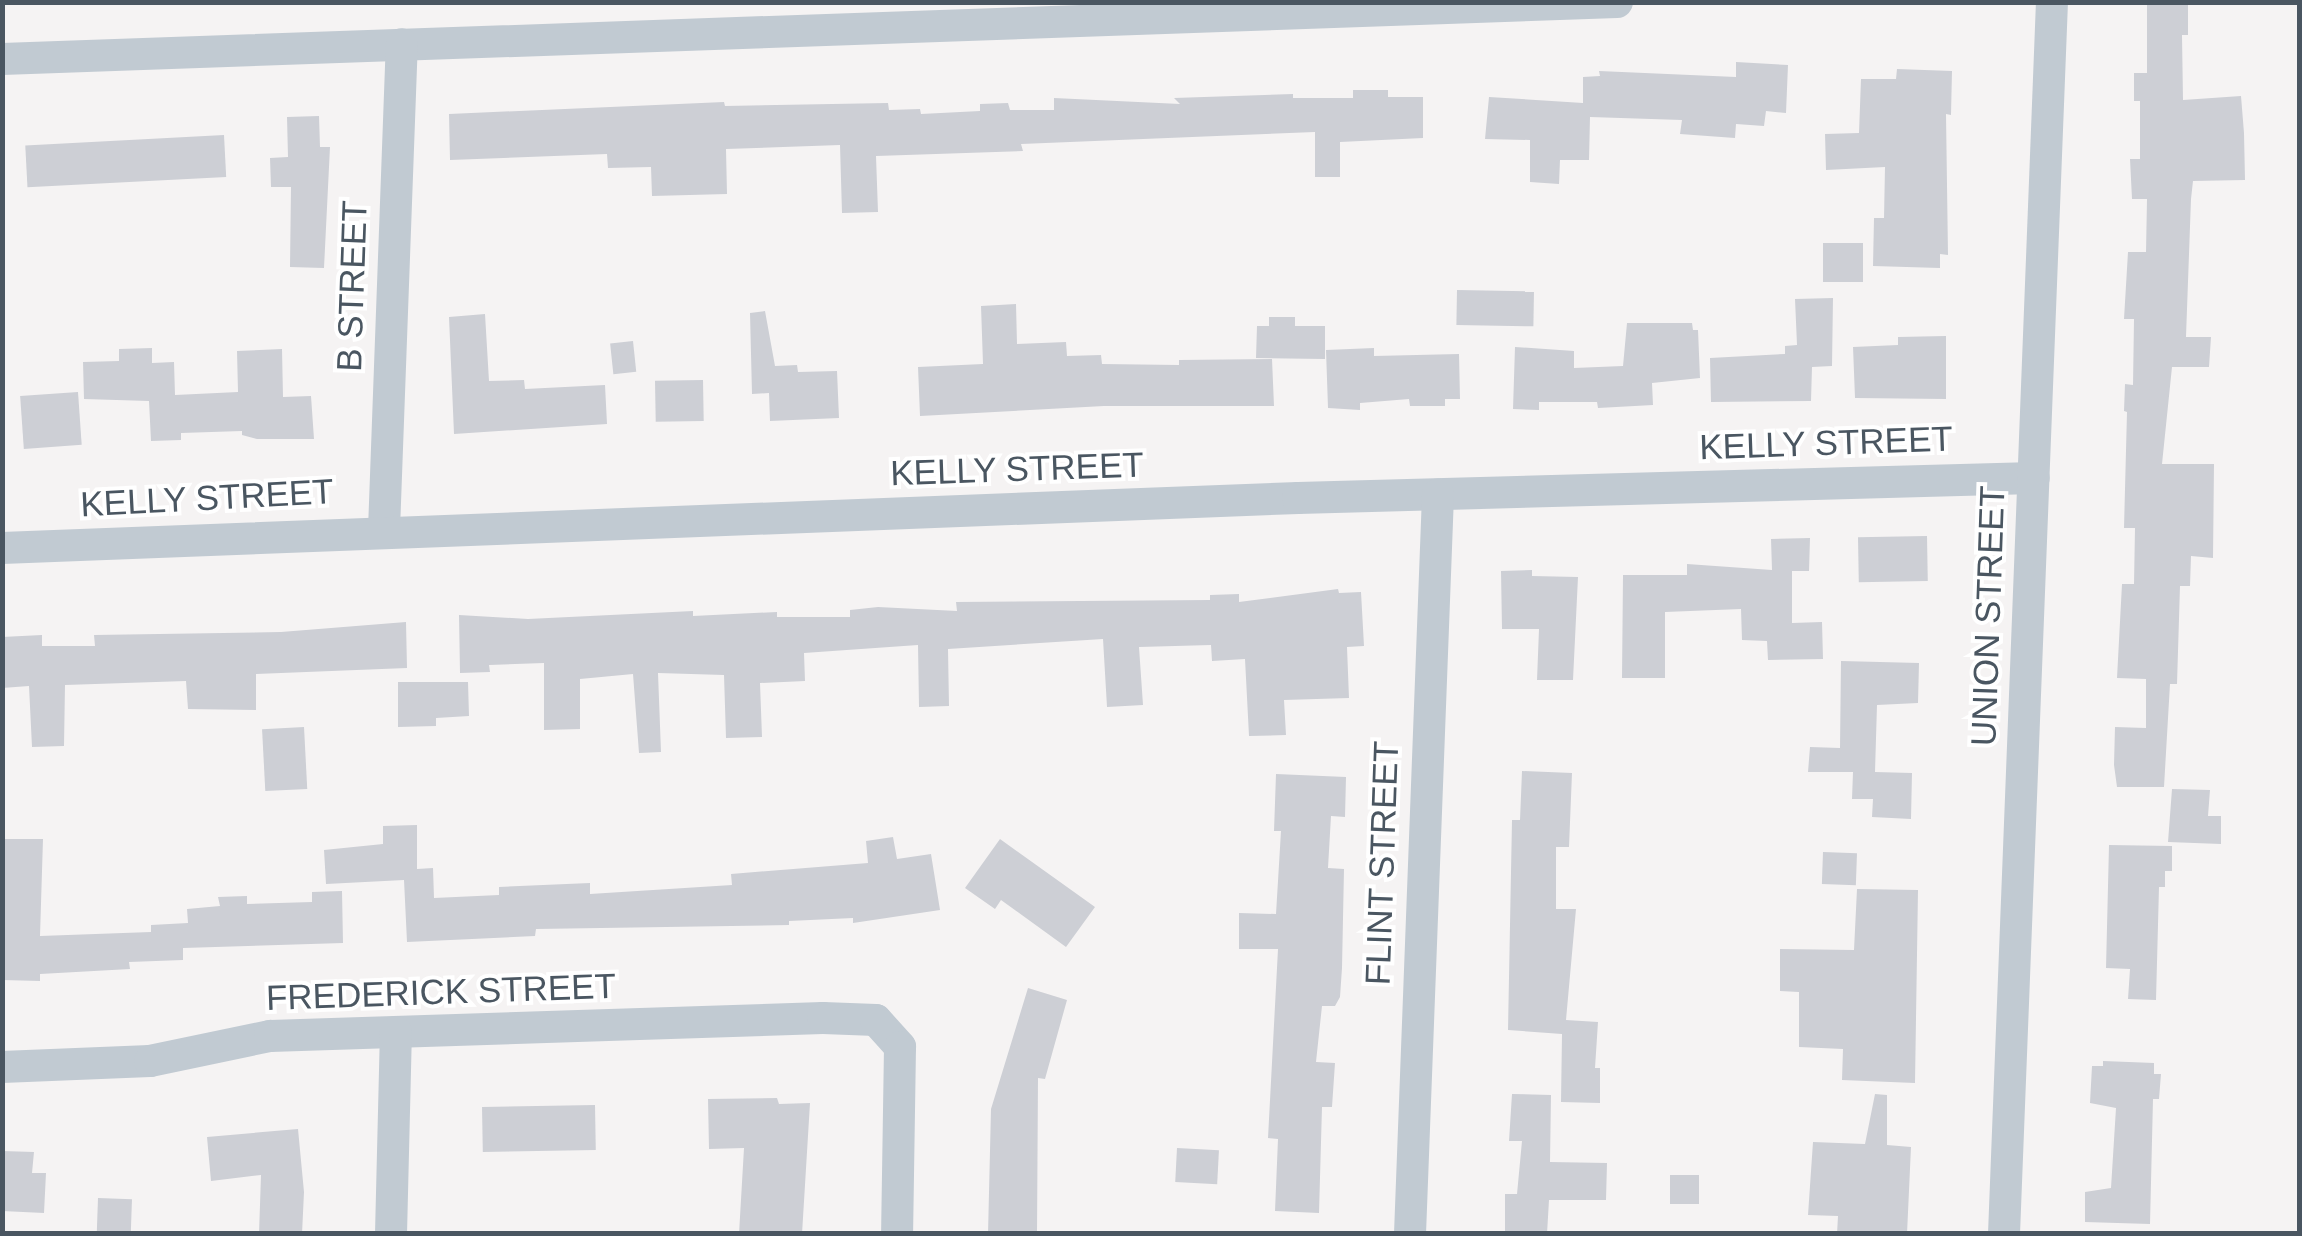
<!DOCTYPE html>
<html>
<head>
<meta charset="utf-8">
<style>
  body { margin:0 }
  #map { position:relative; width:2302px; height:1236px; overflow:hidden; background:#f5f3f3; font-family:Helvetica,sans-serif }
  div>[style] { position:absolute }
  .building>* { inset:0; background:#cdcfd5; transform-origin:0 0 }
  .minor>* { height:32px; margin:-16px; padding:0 16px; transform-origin:16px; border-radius:16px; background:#c1cad2 }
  span { translate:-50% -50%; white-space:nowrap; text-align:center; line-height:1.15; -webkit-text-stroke:8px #fff; paint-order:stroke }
  .street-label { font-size:35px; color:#4a5661 }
  .frame { position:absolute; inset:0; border:5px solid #4a5661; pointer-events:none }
</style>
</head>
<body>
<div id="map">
  <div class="building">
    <div style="clip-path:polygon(2147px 2px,2188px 2px,2188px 35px,2182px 35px,2183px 100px,2241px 96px,2244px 133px,2245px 180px,2193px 181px,2191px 199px,2186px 337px,2211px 337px,2209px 367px,2172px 367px,2162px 464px,2214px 464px,2213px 558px,2191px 556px,2190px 586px,2180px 586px,2177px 684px,2170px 684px,2164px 787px,2117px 787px,2114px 765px,2115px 727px,2146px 728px,2146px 679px,2117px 678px,2122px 584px,2134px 584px,2135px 528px,2124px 528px,2127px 412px,2124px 411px,2125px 384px,2133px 385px,2134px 319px,2124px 319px,2128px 252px,2146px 252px,2147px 199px,2132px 199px,2130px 159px,2140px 159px,2140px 101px,2134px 101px,2134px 73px,2147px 73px)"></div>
    <div style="clip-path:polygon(1736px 62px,1788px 65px,1786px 113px,1766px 111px,1764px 126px,1736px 124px,1735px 138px,1680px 134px,1682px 120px,1590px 117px,1589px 160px,1560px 160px,1559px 184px,1530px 182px,1530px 140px,1485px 139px,1489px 97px,1583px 103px,1583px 77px,1600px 76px,1599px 71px,1736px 77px)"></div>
    <div style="clip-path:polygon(1897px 69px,1952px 71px,1951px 115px,1946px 114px,1948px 255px,1940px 254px,1940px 268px,1873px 266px,1874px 218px,1884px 218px,1885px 167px,1826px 170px,1825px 134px,1859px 133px,1861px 79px,1896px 79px)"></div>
    <div style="clip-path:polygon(1353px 90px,1388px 90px,1388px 97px,1423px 97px,1423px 138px,1340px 142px,1340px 177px,1315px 177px,1315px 132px,1021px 144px,1023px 151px,876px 156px,878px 212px,842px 213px,840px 145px,726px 149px,727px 194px,652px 196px,651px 167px,608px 168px,607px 154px,450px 160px,449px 114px,724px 102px,725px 106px,888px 103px,889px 110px,920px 109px,921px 114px,980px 111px,980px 104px,1008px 103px,1010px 110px,1054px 110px,1054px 98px,1180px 104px,1174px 98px,1293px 94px,1293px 98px,1353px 98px)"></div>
    <div style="clip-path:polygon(319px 116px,320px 147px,330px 147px,324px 268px,290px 267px,291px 187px,271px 187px,270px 158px,288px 157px,287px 117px)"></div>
    <div style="left:224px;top:135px;width:42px;height:199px;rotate:87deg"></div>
    <div style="left:1823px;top:243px;width:40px;height:39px"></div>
    <div style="left:1457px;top:290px;width:77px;height:35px;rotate:1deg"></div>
    <div style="clip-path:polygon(1833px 298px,1832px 366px,1812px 367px,1811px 401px,1711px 402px,1710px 358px,1785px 354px,1785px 346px,1797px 345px,1795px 299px)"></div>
    <div style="clip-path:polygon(1016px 304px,1017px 344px,1066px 342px,1067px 356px,1101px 355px,1102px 364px,1179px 365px,1179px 360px,1272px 359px,1274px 406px,1104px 406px,920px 416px,918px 367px,983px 364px,981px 306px)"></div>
    <div style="clip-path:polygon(765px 311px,775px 366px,797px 365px,798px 372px,837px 371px,839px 418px,770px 421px,769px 393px,752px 394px,750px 313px)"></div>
    <div style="clip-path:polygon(485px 314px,489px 381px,524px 380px,525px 389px,605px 385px,607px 424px,454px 434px,449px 317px)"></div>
    <div style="clip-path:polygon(1269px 317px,1295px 317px,1295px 326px,1325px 326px,1325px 359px,1256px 358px,1257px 326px,1269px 326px)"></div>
    <div style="clip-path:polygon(1627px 323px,1692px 323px,1693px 330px,1698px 330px,1700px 378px,1652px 383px,1653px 405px,1598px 408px,1597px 402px,1539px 402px,1539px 410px,1513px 409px,1515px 347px,1574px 351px,1574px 368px,1623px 366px)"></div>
    <div style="clip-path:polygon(1946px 336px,1946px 399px,1855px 398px,1853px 347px,1898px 345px,1898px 337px)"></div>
    <div style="left:633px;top:341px;width:31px;height:23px;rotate:84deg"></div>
    <div style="clip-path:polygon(152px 348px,152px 363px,174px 362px,175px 395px,238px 392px,237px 351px,282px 349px,283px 397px,311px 396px,314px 439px,257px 439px,242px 435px,242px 431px,181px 433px,181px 440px,151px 441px,149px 401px,84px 399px,83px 362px,119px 361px,119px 349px)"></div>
    <div style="clip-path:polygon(1374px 348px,1374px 356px,1459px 354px,1460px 399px,1445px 399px,1445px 406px,1410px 406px,1409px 399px,1360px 403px,1360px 410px,1328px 408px,1326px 350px)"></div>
    <div style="left:703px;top:380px;width:41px;height:48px;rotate:89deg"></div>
    <div style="left:78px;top:392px;width:53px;height:58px;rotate:86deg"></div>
    <div style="left:1927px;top:536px;width:45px;height:69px;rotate:89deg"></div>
    <div style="clip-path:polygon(1810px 538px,1809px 571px,1792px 571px,1792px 623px,1822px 622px,1823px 659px,1768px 660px,1767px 641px,1742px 640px,1741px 609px,1665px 612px,1665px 678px,1622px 678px,1623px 575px,1687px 575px,1687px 564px,1772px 570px,1771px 539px)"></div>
    <div style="clip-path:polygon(1532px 570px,1532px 576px,1578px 577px,1573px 680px,1537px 680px,1539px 629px,1502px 629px,1501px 571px)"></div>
    <div style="clip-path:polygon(1338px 589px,1339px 593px,1361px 592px,1364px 646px,1347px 647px,1349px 698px,1284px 700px,1286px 735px,1249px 736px,1245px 659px,1212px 661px,1211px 645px,1139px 647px,1143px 705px,1107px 707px,1103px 639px,948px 649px,949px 706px,919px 707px,918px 645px,804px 653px,805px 681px,760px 683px,762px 737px,726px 738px,724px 675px,658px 673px,661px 752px,639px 753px,633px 674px,580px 679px,580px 729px,544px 730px,544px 663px,489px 665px,490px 672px,460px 673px,459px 615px,528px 619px,693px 611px,693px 616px,777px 612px,777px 617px,850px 617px,850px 610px,878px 607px,957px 611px,956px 602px,1210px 600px,1210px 595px,1239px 594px,1239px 602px)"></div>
    <div style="clip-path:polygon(406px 622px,407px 668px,256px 674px,256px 710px,188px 709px,186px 681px,65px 685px,64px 746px,32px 747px,29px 686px,2px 688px,2px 637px,42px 635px,42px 646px,95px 646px,94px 635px,281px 632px)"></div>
    <div style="clip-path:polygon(1841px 661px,1919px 663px,1918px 703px,1877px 705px,1875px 772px,1912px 773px,1911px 819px,1872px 817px,1873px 799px,1852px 799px,1853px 772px,1808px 772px,1810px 747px,1840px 748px)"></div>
    <div style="clip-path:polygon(398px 682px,468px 682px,469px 716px,436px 718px,436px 726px,398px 727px)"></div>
    <div style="left:304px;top:727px;width:62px;height:42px;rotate:87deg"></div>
    <div style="clip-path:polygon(1522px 771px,1572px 773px,1569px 847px,1556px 847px,1556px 909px,1576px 909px,1566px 1020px,1598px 1022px,1595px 1068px,1600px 1068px,1600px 1103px,1561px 1102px,1562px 1034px,1508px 1030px,1512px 820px,1520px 820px)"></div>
    <div style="clip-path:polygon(1276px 774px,1346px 777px,1345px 817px,1331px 816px,1328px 868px,1344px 869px,1342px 968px,1340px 997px,1335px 1006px,1322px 1006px,1316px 1062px,1335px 1063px,1332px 1107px,1322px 1107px,1319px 1213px,1275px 1211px,1278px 1139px,1268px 1138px,1278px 949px,1239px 949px,1239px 913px,1276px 914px,1281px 831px,1274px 831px)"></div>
    <div style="clip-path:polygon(2172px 789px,2210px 790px,2208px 816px,2221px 816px,2221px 844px,2168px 842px)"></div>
    <div style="clip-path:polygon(417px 825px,417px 869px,433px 868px,434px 898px,499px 895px,499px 887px,590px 883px,590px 894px,732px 885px,731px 874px,868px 863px,866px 841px,893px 837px,897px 859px,931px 854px,940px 910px,853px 923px,853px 918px,789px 921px,789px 925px,536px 929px,535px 936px,407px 942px,404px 880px,326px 884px,324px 850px,383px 844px,383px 826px)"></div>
    <div style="clip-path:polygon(2px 839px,43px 839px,40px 936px,151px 932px,151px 925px,188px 923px,187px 909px,220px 906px,218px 897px,247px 896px,247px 904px,312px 902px,312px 892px,342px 891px,343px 943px,183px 948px,183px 960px,129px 962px,130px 969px,40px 974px,40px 981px,2px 980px)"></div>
    <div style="clip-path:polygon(1000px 839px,1095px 907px,1066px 947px,1001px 900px,995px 909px,965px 888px)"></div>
    <div style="clip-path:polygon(2109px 845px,2172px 846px,2172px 871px,2165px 871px,2165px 887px,2159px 887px,2156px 1000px,2128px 999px,2130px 969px,2106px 968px)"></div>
    <div style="left:1823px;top:852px;width:34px;height:32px;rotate:2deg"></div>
    <div style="clip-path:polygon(1857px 889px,1918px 890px,1915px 1083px,1842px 1080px,1843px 1049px,1799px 1047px,1799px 992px,1780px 991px,1780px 949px,1854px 950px)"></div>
    <div style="clip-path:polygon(1028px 988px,1067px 1000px,1045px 1079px,1038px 1078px,1037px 1234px,988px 1234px,991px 1109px)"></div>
    <div style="clip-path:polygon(2103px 1061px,2154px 1063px,2154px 1074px,2161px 1074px,2159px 1099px,2153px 1099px,2150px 1224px,2085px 1222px,2085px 1192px,2111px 1188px,2116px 1108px,2090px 1103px,2092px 1066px,2103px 1066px)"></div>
    <div style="clip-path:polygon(1512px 1094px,1551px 1095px,1550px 1162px,1607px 1163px,1606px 1200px,1549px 1200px,1547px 1234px,1505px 1234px,1505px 1194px,1517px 1194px,1522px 1141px,1509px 1141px)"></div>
    <div style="clip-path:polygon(1875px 1094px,1887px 1095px,1887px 1145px,1911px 1147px,1907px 1234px,1837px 1234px,1838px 1216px,1808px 1215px,1813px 1142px,1865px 1144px)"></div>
    <div style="clip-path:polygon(777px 1098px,779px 1104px,810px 1103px,802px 1234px,739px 1234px,744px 1148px,709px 1149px,708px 1099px)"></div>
    <div style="left:595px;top:1105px;width:45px;height:113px;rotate:89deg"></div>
    <div style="clip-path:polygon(298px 1129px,304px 1192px,302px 1234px,259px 1234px,261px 1175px,211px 1181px,207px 1137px)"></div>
    <div style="left:1177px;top:1148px;width:42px;height:34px;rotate:3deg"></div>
    <div style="clip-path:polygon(2px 1151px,34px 1152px,32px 1173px,46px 1173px,44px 1213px,2px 1211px)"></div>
    <div style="left:1670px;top:1175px;width:29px;height:29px"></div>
    <div style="left:98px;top:1198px;width:34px;height:36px;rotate:2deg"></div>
  </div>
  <div class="minor">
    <div style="left:2px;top:59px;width:1616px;rotate:-2.02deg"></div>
    <div style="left:384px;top:530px;width:486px;rotate:-87.9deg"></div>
    <div style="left:2px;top:548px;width:1297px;rotate:-2.21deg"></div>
    <div style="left:1298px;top:498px;width:736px;rotate:-1.56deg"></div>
    <div style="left:2px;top:1067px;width:148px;rotate:-2.3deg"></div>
    <div style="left:150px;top:1061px;width:123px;rotate:-11.8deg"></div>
    <div style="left:270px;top:1036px;width:553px;rotate:-1.86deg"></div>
    <div style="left:823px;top:1018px;width:53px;rotate:2.2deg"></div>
    <div style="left:876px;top:1020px;width:36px;rotate:48deg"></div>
    <div style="left:900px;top:1047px;width:187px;rotate:90.9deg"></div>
    <div style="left:391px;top:1234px;width:202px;rotate:-88.6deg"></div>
    <div style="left:1410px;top:1234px;width:740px;rotate:-87.83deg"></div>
    <div style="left:2004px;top:1234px;width:1233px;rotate:-87.77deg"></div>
  </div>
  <div class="street-label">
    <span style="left:352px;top:286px;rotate:-88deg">B STREET</span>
    <span style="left:1826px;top:443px;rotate:-2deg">KELLY STREET</span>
    <span style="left:1017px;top:469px;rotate:-2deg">KELLY STREET</span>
    <span style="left:207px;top:498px;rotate:-3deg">KELLY STREET</span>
    <span style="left:1988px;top:616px;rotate:-88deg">UNION STREET</span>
    <span style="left:1382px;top:863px;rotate:-88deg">FLINT STREET</span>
    <span style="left:441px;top:992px;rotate:-2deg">FREDERICK STREET</span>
  </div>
  <div class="frame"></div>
</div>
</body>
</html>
